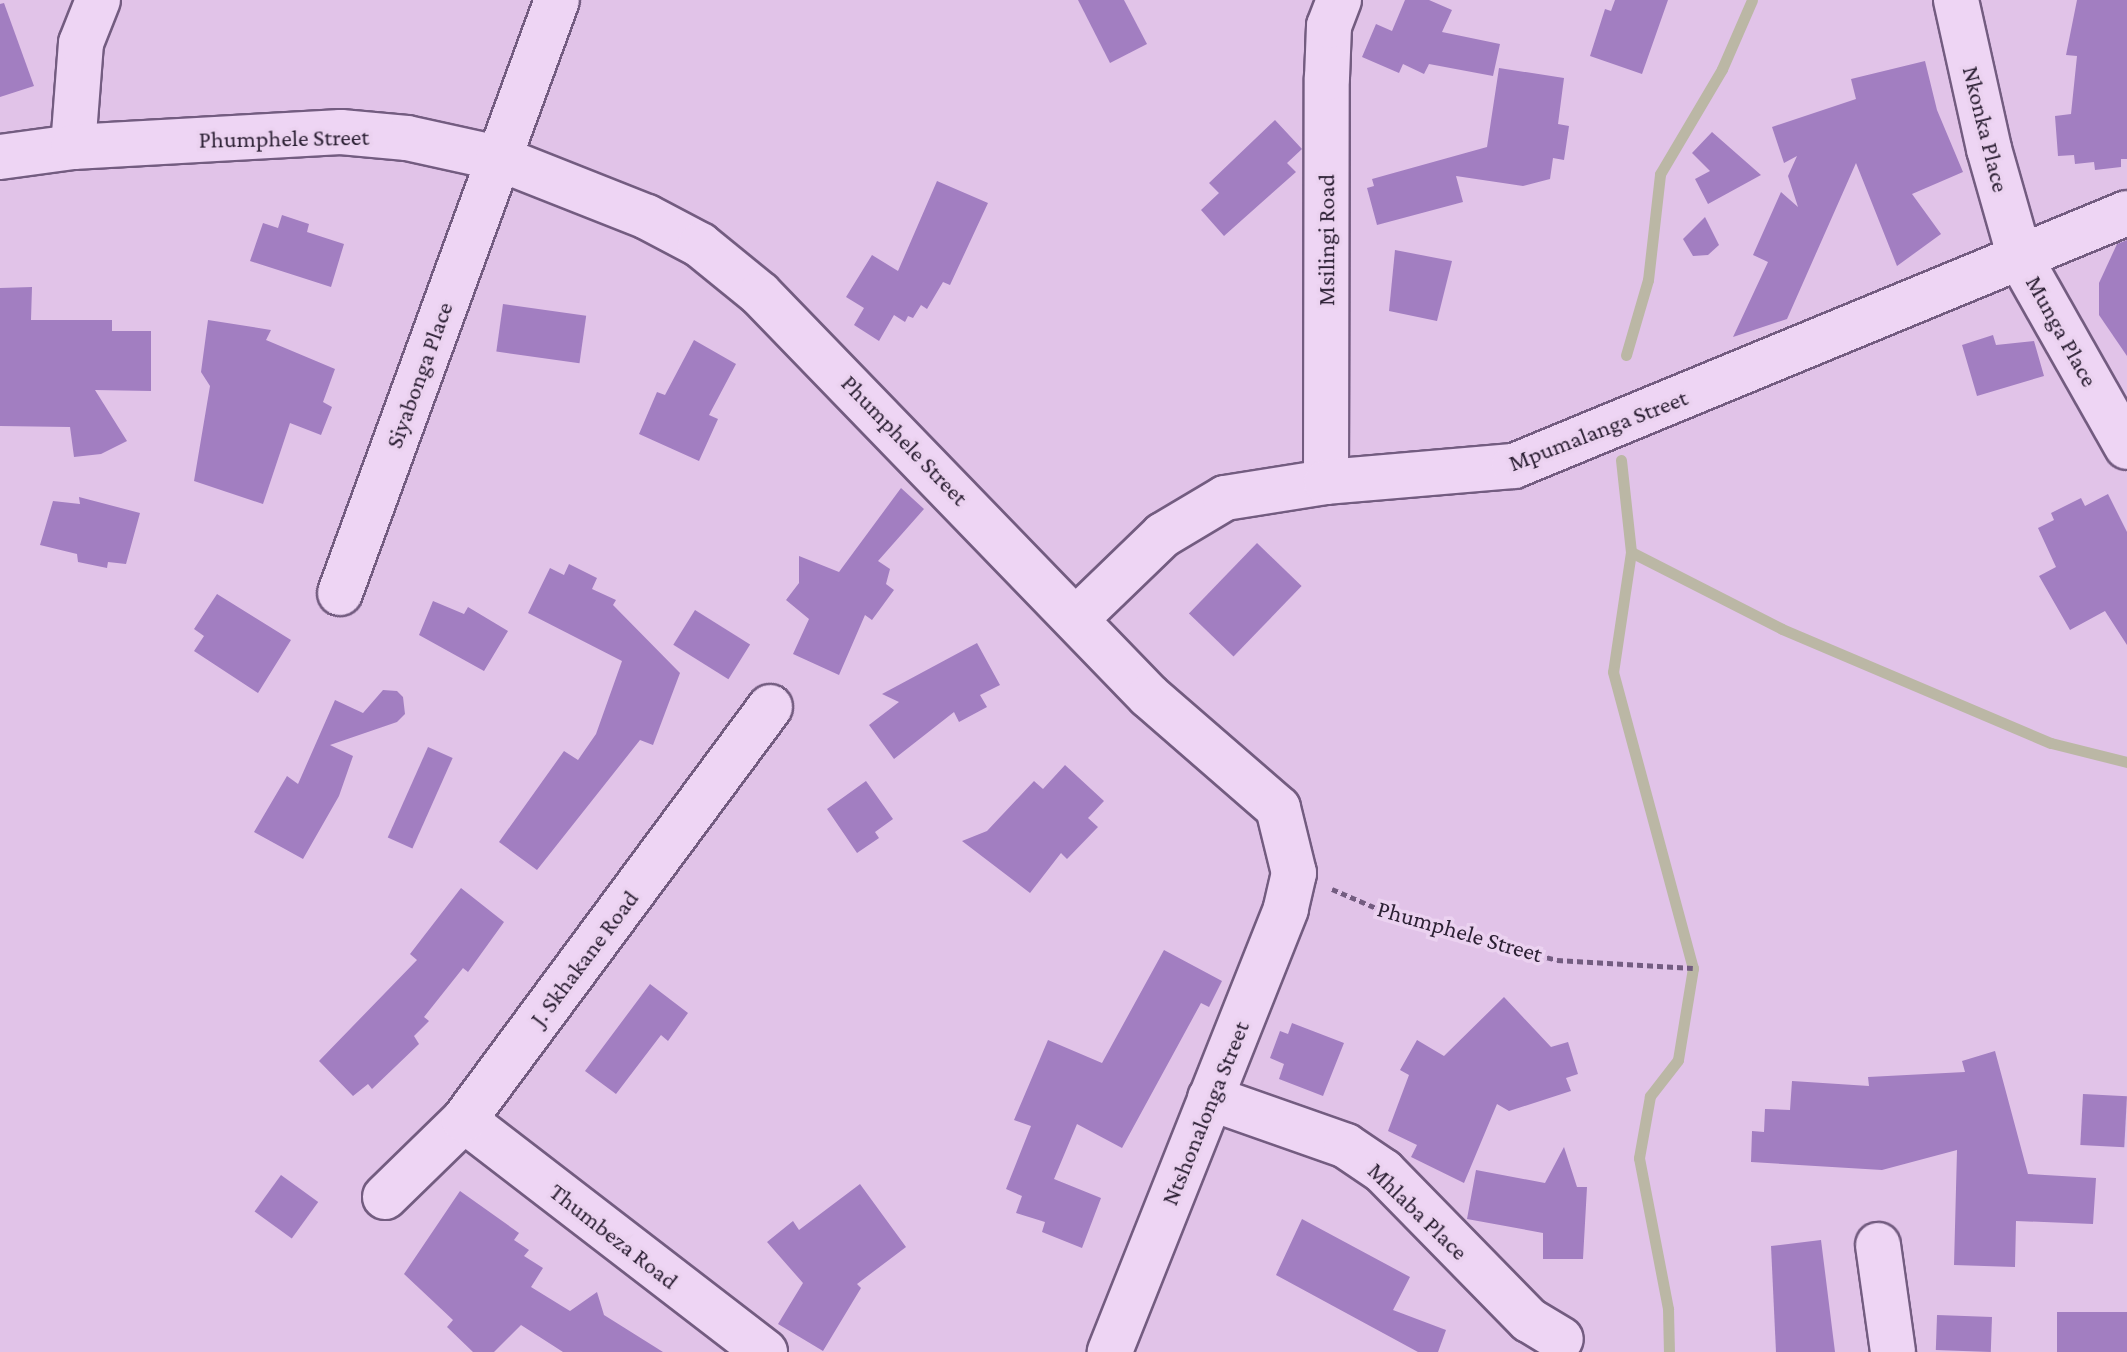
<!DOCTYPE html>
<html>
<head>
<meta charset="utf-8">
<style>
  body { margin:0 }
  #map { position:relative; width:2127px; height:1352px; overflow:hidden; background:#e1c3e8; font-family:"Crimson Pro",serif }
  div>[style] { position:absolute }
  .stream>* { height:11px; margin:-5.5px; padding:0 5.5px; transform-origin:5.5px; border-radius:5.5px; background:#bbb7a5 }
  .building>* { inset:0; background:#a27ec1; transform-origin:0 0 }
  .path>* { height:5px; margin-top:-2.5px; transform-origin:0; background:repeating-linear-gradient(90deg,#735c80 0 6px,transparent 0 10px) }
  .roads { filter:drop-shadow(2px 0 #735c80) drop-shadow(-2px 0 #735c80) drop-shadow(0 2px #735c80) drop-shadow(0 -2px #735c80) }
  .minor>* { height:44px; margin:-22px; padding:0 22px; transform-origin:22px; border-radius:22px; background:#eed5f4 }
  span { translate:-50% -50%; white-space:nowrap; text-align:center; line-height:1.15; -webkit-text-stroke:7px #ebd2f0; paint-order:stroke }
  .street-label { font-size:24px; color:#2a1e32 }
</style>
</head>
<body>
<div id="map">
  <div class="stream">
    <div style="left:1626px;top:355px;width:78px;rotate:-73.7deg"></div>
    <div style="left:1648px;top:280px;width:107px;rotate:-83.5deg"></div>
    <div style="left:1660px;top:174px;width:122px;rotate:-59.4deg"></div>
    <div style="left:1722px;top:69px;width:75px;rotate:-66.5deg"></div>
    <div style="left:1621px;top:460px;width:93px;rotate:83.8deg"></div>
    <div style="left:1631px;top:552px;width:121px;rotate:98.5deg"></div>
    <div style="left:1613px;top:672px;width:307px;rotate:74.9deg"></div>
    <div style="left:1693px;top:968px;width:93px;rotate:99.3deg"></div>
    <div style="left:1678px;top:1060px;width:46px;rotate:127.9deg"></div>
    <div style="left:1650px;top:1096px;width:63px;rotate:100.1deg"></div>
    <div style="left:1639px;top:1158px;width:154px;rotate:79.1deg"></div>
    <div style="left:1668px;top:1309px;width:43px;rotate:88.7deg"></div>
    <div style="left:1631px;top:552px;width:169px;rotate:27deg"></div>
    <div style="left:1782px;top:629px;width:292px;rotate:23deg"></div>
    <div style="left:2051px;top:743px;width:78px;rotate:14deg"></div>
  </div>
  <div class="building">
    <div style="clip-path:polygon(1078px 0,1124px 0,1147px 44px,1110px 63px)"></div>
    <div style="clip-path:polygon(1405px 0,1429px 0,1452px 10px,1442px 32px,1500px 44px,1493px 76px,1429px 64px,1424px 74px,1403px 64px,1399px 73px,1362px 57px,1376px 24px,1392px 31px)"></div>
    <div style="clip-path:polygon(1615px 0,1668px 0,1642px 74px,1590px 56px,1605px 9px,1611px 11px)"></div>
    <div style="clip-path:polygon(2077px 0,2127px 0,2127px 159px,2121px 159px,2121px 167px,2095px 170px,2094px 162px,2075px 164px,2074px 155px,2058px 156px,2055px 116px,2071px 114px,2077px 56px,2066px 55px)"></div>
    <div style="clip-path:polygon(4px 3px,34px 86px,0 97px,0 4px)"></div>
    <div style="clip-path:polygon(1925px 61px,1937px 110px,1963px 172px,1912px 194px,1941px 234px,1897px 266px,1856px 163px,1787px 319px,1733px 337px,1768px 262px,1753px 255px,1781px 192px,1798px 207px,1788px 176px,1797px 156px,1784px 163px,1772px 127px,1856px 99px,1851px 79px)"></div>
    <div style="clip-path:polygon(1499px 68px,1564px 78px,1558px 124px,1569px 126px,1564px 160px,1553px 158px,1550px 179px,1523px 186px,1456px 176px,1463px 202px,1377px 225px,1367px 188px,1374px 186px,1372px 179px,1487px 147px)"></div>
    <div style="clip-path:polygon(1275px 120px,1302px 149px,1287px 163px,1296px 172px,1224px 236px,1201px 210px,1219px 193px,1209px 183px)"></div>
    <div style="clip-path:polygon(1712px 132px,1761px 175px,1708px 204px,1695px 179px,1710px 171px,1692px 153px)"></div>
    <div style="clip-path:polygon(937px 181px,988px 203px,950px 285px,943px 282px,927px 309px,921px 305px,913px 318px,908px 316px,905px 322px,894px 315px,879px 341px,854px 325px,864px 308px,846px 297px,872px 255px,898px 271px)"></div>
    <div style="clip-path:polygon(282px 215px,309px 224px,307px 232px,344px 244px,331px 287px,250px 261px,263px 223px,278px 228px)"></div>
    <div style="clip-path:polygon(1705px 217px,1719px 245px,1708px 255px,1693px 256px,1683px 239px)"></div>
    <div style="clip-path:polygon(2127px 240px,2127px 356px,2099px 315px,2099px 283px,2117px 244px)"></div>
    <div style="clip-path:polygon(1395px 250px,1452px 261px,1437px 321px,1389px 311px)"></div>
    <div style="clip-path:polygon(32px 287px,31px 320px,112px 320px,112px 331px,151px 331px,151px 391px,95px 390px,127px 441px,101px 454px,74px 457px,70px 427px,0 426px,0 288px)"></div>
    <div style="left:503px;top:304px;width:84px;height:48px;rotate:8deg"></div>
    <div style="clip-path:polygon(208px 320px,271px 330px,266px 340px,335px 369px,323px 402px,332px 407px,321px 435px,290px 423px,263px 504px,194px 481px,210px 386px,201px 372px)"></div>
    <div style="clip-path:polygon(1993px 335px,1996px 345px,2034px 341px,2044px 376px,1977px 396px,1962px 345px)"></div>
    <div style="clip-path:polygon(694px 340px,736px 364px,709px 415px,718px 419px,699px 461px,639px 434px,657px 392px,665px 395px)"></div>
    <div style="clip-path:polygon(901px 488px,924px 509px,878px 561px,890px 569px,886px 584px,894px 590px,872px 620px,865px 615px,839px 675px,793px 654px,809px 619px,786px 600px,799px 583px,799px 556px,839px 572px)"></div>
    <div style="clip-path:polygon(2108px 494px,2127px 532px,2127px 645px,2105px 611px,2070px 630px,2039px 576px,2056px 567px,2038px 528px,2054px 520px,2051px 513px,2081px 498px,2085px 506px)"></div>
    <div style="clip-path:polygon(79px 497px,140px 513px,126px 564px,108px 562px,107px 568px,78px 562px,77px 554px,40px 545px,53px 501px,80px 504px)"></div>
    <div style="left:1257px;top:543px;width:62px;height:98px;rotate:44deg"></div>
    <div style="clip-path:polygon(569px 564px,597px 578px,592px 589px,616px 600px,613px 605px,680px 673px,653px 745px,640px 740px,537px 870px,499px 842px,564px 751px,578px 760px,596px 734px,622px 661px,528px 613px,550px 568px,564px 575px)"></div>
    <div style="clip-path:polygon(217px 594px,291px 640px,258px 693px,194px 651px,204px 636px,194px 629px)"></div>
    <div style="clip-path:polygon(433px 601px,464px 614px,468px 607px,508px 631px,484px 671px,419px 635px)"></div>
    <div style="left:695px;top:610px;width:65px;height:41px;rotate:32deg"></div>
    <div style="clip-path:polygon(977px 643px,1000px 685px,980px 695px,987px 707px,959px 722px,954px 712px,894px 759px,869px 725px,899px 702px,882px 694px)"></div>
    <div style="clip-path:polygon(383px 690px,397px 691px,403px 697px,405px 714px,397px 722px,330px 745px,353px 756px,339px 796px,303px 859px,254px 832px,287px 776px,298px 784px,335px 700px,363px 713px)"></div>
    <div style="left:428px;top:747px;width:27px;height:99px;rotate:24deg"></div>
    <div style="clip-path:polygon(1065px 765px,1104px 801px,1088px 818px,1098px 827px,1067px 859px,1061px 853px,1030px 893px,962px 841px,987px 831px,1034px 781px,1043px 789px)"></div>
    <div style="clip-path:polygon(866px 781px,893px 819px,875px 832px,879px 838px,857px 853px,827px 809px)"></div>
    <div style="clip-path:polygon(461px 888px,504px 922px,468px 972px,463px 968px,424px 1017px,429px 1021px,414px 1036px,419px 1044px,372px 1089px,368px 1084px,353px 1096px,319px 1061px,417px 960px,410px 954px)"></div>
    <div style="clip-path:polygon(1164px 950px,1222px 981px,1209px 1007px,1201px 1003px,1122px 1148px,1077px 1124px,1054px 1179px,1101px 1198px,1082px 1248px,1042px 1232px,1045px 1222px,1016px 1213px,1022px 1196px,1006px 1189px,1031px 1126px,1014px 1120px,1048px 1040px,1102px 1063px)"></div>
    <div style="clip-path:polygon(650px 984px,688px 1013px,668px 1041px,661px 1035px,616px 1094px,585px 1071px)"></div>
    <div style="clip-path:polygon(1504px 997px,1551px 1047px,1568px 1042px,1578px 1074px,1566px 1078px,1571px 1091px,1509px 1111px,1497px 1104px,1464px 1183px,1411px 1157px,1417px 1145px,1388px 1131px,1409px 1075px,1400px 1070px,1417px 1040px,1444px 1056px)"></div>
    <div style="clip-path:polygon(1292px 1023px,1344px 1043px,1323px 1096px,1279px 1079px,1284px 1064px,1270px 1058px,1280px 1031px,1288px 1034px)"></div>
    <div style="clip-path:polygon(1995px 1051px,2028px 1174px,2096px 1178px,2093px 1224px,2016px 1221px,2015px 1267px,1954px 1265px,1957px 1150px,1882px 1170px,1751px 1162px,1752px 1131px,1764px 1132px,1765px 1109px,1790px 1110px,1792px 1081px,1869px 1086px,1868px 1077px,1965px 1072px,1962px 1061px)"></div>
    <div style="left:2083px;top:1094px;width:44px;height:51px;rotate:3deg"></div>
    <div style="clip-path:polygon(1564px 1147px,1577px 1187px,1587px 1187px,1583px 1259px,1543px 1259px,1543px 1233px,1467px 1219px,1476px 1170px,1545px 1183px)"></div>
    <div style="left:281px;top:1175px;width:46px;height:45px;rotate:36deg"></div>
    <div style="clip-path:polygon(860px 1184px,906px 1247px,857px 1284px,861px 1288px,823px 1351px,778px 1324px,803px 1283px,767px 1242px,793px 1221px,799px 1230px)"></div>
    <div style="clip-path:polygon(460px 1191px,519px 1233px,514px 1240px,529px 1250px,524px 1256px,543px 1268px,531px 1287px,570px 1311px,597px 1292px,604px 1315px,663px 1352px,563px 1352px,521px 1325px,494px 1352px,473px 1352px,447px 1327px,453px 1320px,404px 1274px)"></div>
    <div style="clip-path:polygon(1302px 1219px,1410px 1277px,1393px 1310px,1446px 1330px,1438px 1352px,1418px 1352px,1276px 1275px)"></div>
    <div style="clip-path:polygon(1821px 1240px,1835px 1352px,1776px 1352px,1771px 1246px)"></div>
    <div style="left:2127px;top:1312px;width:40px;height:70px;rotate:90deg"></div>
    <div style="left:1992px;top:1317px;width:35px;height:55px;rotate:92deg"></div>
  </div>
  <div class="path">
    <div style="left:1332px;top:889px;width:76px;rotate:23.2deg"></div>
    <div style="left:1402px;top:919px;width:160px;rotate:14.8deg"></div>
    <div style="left:1557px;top:960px;width:136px;rotate:3.4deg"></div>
  </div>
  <div class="roads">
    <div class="minor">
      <div style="left:1956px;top:0;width:153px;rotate:77.5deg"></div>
      <div style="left:1989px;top:149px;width:113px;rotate:74.1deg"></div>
      <div style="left:2020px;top:258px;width:217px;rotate:60.5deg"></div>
      <div style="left:73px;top:147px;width:104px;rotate:-85.6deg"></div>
      <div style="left:81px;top:43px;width:46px;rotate:-68.4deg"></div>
      <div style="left:0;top:157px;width:74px;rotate:-7.8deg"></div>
      <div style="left:73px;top:147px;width:268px;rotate:-3.2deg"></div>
      <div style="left:341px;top:132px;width:66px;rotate:5.2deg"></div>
      <div style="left:407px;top:138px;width:93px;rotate:12.4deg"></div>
      <div style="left:498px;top:158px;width:160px;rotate:21.6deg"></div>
      <div style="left:647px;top:217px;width:60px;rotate:27.8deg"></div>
      <div style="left:700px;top:245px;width:77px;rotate:39.2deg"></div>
      <div style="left:760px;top:294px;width:559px;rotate:45.94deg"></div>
      <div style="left:1149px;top:696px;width:171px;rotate:41deg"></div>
      <div style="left:1278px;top:808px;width:67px;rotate:76.2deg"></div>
      <div style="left:1294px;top:873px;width:37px;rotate:103deg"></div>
      <div style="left:1286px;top:909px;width:477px;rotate:111.7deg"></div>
      <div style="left:1326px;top:482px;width:404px;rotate:-89.9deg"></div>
      <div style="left:1327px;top:78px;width:52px;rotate:-87.8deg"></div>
      <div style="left:1329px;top:26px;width:28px;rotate:-69deg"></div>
      <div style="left:340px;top:593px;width:631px;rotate:-69.9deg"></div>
      <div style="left:1078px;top:617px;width:118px;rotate:-44deg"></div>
      <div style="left:1163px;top:535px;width:72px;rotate:-30.8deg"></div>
      <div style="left:1225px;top:498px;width:102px;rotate:-9deg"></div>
      <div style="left:1326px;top:482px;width:189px;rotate:-4.9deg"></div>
      <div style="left:1514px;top:466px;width:663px;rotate:-22.43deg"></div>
      <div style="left:1210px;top:1098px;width:144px;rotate:19.4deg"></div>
      <div style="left:1346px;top:1146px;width:45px;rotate:34deg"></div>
      <div style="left:1383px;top:1171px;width:209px;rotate:45.6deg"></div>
      <div style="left:1529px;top:1320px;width:37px;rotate:31deg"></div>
      <div style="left:464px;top:1120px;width:380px;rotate:37.6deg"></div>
      <div style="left:385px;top:1197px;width:110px;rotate:-44.3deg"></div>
      <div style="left:464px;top:1120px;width:514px;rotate:-53.46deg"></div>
      <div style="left:1878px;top:1245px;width:108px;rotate:82deg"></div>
    </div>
  </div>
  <div class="street-label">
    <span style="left:1986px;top:129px;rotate:76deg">Nkonka Place</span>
    <span style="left:284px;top:138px;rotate:-1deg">Phumphele Street</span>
    <span style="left:1326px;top:240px;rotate:-90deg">Msilingi Road</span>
    <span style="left:2062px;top:331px;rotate:61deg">Munga Place</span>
    <span style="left:419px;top:375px;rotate:-70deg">Siyabonga Place</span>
    <span style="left:1598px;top:430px;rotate:-21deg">Mpumalanga Street</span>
    <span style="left:905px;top:440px;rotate:46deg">Phumphele Street</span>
    <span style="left:1460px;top:931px;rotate:16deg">Phumphele Street</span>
    <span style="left:584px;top:958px;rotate:-53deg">J. Skhakane Road</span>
    <span style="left:1205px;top:1113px;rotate:-68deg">Ntshonalonga Street</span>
    <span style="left:1418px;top:1211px;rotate:44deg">Mhlaba Place</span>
    <span style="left:614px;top:1236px;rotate:38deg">Thumbeza Road</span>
  </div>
</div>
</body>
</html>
